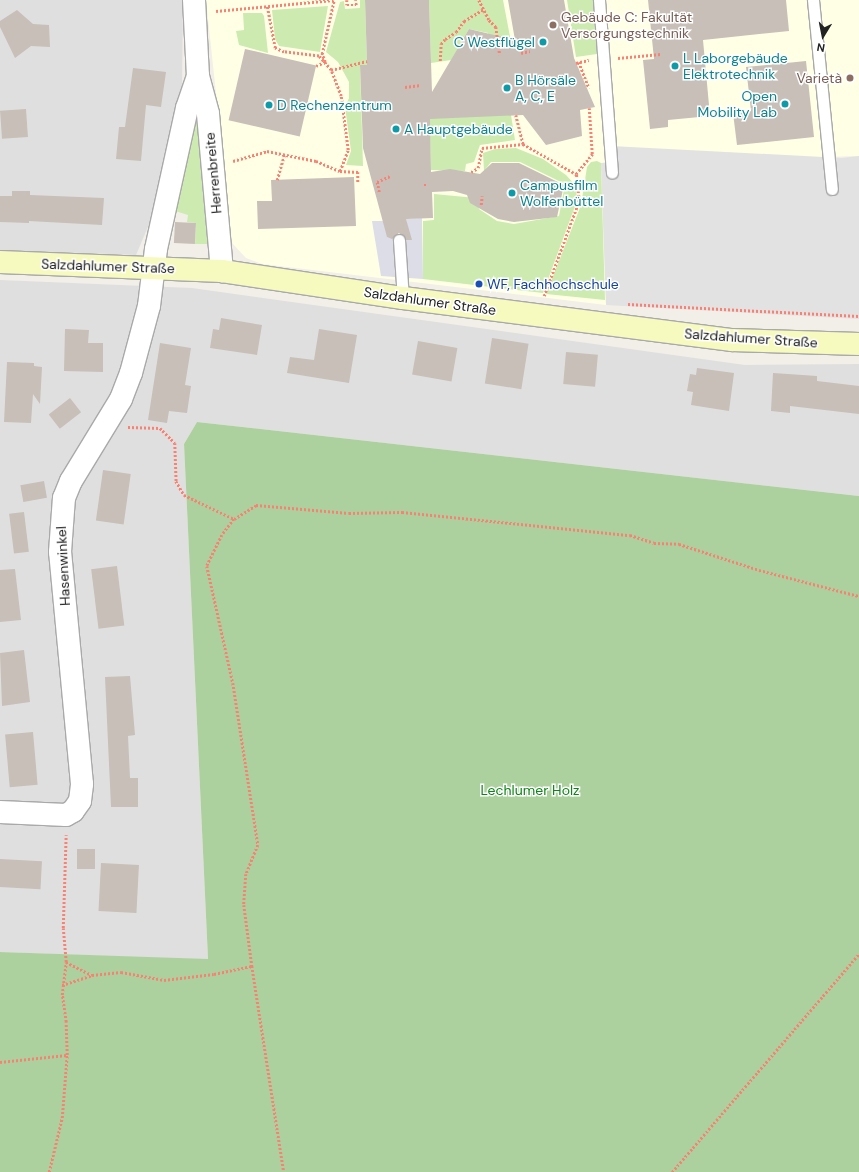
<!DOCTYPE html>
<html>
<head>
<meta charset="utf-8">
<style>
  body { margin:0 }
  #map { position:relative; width:859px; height:1172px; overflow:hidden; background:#f2efe9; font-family:"DM Sans",sans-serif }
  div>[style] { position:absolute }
  .residential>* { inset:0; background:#e0dfdf }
  .education>* { inset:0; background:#ffffe5 }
  .grass>* { inset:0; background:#cdebb0 }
  .forest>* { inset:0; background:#add19e }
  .parking>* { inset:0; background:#e2e2e2 }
  .plaza>* { inset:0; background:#dddde8 }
  .building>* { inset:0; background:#c7bfb8; transform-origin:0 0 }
  .path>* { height:2.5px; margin-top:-1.25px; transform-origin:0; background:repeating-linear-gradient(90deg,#fa8072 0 2px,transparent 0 4px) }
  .roads { filter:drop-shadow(1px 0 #a9a9a9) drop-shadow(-1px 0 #a9a9a9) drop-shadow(0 1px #a9a9a9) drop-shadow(0 -1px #a9a9a9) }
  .lane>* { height:11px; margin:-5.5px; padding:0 5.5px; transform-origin:5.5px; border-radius:5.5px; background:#fff }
  .street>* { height:22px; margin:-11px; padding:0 11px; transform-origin:11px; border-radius:11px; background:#fff }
  .secondary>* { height:22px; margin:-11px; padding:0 11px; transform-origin:11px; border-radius:11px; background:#f7fabf }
  .dots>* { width:11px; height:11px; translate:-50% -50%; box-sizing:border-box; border:2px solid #fff; border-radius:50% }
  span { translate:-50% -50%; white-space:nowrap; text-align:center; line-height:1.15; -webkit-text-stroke:3px #fff; paint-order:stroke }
  .education-label { font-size:14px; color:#785e54 }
  .left { translate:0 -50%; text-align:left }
  .right { translate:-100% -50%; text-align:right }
  .culture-label { font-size:14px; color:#0d838f }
  .street-label { font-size:14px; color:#222 }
  .transit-label { font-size:14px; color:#164399 }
  .park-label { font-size:14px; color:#0c8416 }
  .north { position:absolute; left:803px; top:16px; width:40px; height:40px; -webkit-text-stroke:3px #fff; paint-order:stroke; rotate:190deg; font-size:11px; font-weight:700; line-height:16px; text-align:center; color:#222 }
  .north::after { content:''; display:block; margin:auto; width:14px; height:18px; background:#222; clip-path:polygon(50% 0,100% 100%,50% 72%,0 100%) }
</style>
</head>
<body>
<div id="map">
  <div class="residential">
    <div style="clip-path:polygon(0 0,183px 0,182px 91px,150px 222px,136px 255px,0 250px)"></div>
    <div style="clip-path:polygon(0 280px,192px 288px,745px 365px,859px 364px,859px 496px,197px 422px,184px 444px,208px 960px,0 952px)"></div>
  </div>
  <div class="education">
    <div style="clip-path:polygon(206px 0,859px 0,859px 156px,601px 163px,606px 305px,262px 264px,246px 258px,232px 243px)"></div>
  </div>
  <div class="grass">
    <div style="clip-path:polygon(360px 0,365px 0,367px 65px,360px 65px,363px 166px,346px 165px,351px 151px,345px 107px,349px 98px,349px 82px,338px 62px,326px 52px,340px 2px,344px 1px,345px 9px,360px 8px)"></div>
    <div style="clip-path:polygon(429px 0,503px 0,513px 52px,495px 56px,488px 33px,469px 29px,451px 60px,431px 63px)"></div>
    <div style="clip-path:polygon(567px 0,593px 0,597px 54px,576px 57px)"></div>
    <div style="clip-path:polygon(328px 6px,320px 52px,279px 46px,275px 39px,272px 10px)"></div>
    <div style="clip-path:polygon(243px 13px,262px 13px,264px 16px,268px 53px,239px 45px,236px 31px,244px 30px)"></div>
    <div style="clip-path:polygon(429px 92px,511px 115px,515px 140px,480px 145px,474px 162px,466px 164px,465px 171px,431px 170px)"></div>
    <div style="clip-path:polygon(198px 121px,217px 244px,195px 244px,196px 223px,187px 222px,188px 215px,175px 211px,195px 123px)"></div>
    <div style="clip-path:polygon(516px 148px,543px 159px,566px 175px,576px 186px,577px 201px,543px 293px,423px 279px,423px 221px,434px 220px,434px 194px,476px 198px,479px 209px,497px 221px,514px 224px,559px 216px,565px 184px,520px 162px,491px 162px,484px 171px,483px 153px,495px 149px)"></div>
    <div style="clip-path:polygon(597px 161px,601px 163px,605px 300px,546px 294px,581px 205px,587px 167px,591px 162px)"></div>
  </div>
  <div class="forest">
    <div style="clip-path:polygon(197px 422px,859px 496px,859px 1172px,0 1172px,0 952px,208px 959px,184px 444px)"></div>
  </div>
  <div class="parking">
    <div style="clip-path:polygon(611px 146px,842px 158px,859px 156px,859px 319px,606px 305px,601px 163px,611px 162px)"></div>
  </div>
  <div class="plaza">
    <div style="clip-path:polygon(422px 218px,423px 279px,381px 276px,372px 221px,387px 221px,387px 237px,408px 240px,406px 219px)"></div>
  </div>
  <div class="building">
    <div style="clip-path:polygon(365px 0,429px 0,432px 92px,469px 29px,515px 40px,508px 0,564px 0,574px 58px,595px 107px,580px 110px,582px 136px,546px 145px,523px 115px,430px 119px,431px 172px,450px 169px,480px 174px,492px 163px,519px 163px,564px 185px,557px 217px,514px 222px,498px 219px,470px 203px,467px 195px,453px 191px,432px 192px,433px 218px,406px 219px,412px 240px,406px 240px,399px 233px,392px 239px,387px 237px,363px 148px,360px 65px,367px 65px)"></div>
    <div style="clip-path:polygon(648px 0,786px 0,789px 31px,703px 40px,710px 116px,668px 120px,668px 127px,650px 129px,643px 60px,654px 59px)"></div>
    <div style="clip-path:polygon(17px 10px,33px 24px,49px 25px,50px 47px,31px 46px,15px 58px,0 27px,0 21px)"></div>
    <div style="left:245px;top:49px;width:73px;height:73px;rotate:13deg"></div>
    <div style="clip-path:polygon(806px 61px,814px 137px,737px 145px,733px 113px,751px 111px,746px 67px)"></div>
    <div style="clip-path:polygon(133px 68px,166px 72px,161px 107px,146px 105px,141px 161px,116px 159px,119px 127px,125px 127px)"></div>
    <div style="left:26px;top:109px;width:28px;height:26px;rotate:86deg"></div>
    <div style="clip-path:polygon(354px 177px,356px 226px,258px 229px,257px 201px,272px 201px,271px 180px)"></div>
    <div style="clip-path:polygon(12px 191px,30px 191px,30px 195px,104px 198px,102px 225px,29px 221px,29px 223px,0 222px,0 196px,12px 196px)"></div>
    <div style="left:175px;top:222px;width:21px;height:21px;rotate:3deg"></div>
    <div style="clip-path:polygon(221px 318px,262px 325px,257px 355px,210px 348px,213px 329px,219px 330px)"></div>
    <div style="clip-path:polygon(65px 329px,89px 330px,88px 343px,103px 343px,103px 372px,64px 371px)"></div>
    <div style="clip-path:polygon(319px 329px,357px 335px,349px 383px,287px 373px,290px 357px,314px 360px)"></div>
    <div style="left:492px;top:338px;width:37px;height:46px;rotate:9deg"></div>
    <div style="left:418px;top:341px;width:40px;height:34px;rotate:10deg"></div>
    <div style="clip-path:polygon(160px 343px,191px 348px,185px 385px,191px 386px,187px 413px,169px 411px,167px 423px,148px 420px)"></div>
    <div style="left:566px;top:352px;width:32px;height:32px;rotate:5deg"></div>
    <div style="clip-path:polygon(7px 362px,34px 363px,34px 366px,42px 367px,40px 404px,33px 394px,31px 423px,4px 422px)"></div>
    <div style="clip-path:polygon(697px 368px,734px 373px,729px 411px,691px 405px,693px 392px,687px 391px,690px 374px,696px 375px)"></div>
    <div style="clip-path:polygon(773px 373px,817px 376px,817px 381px,859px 386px,859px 414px,790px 406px,790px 413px,771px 411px)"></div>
    <div style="left:70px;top:398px;width:18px;height:27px;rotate:52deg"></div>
    <div style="left:103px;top:470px;width:28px;height:51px;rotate:8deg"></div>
    <div style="left:44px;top:481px;width:17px;height:24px;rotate:80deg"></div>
    <div style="left:24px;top:512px;width:40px;height:15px;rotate:83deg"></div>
    <div style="left:117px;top:566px;width:60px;height:26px;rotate:83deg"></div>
    <div style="clip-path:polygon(15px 569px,21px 620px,0 622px,0 570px)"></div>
    <div style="clip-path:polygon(24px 650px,30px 702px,2px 706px,0 653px)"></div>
    <div style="clip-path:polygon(130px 676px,135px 735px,128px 736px,130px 778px,138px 778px,138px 807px,111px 807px,105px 677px)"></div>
    <div style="left:33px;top:732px;width:53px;height:28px;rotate:85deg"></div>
    <div style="left:77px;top:849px;width:18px;height:20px"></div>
    <div style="left:0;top:859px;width:42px;height:28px;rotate:3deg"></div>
    <div style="left:101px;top:863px;width:38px;height:48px;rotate:3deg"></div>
  </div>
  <div class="path">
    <div style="left:347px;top:0;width:5px;rotate:90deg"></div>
    <div style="left:347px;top:5px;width:9px"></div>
    <div style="left:356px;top:5px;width:5px;rotate:-101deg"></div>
    <div style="left:479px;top:0;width:22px;rotate:63deg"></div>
    <div style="left:489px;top:20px;width:10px;rotate:45deg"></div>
    <div style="left:496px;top:27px;width:28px;rotate:82deg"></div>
    <div style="left:216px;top:11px;width:118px;rotate:-5.4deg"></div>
    <div style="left:521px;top:53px;width:9px;rotate:-13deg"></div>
    <div style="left:618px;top:58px;width:43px;rotate:-5.3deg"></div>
    <div style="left:440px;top:61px;width:17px;rotate:-87deg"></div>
    <div style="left:441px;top:44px;width:6px;rotate:-51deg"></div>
    <div style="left:445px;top:39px;width:13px;rotate:-32deg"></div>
    <div style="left:456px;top:32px;width:14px;rotate:-54deg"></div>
    <div style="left:464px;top:21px;width:23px;rotate:-31deg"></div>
    <div style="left:579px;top:62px;width:28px;rotate:69deg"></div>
    <div style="left:576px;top:63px;width:13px;rotate:-13deg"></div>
    <div style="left:316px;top:66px;width:10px;rotate:-24deg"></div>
    <div style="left:325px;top:62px;width:9px;rotate:-111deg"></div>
    <div style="left:322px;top:54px;width:55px;rotate:-77.5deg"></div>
    <div style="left:331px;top:70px;width:37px;rotate:-14deg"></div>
    <div style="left:405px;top:87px;width:16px;rotate:-7deg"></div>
    <div style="left:516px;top:115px;width:30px;rotate:76deg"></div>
    <div style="left:523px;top:144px;width:61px;rotate:29.5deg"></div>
    <div style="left:233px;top:161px;width:35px;rotate:-16deg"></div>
    <div style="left:267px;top:151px;width:50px;rotate:11.5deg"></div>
    <div style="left:316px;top:161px;width:26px;rotate:23deg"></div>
    <div style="left:340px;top:171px;width:22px;rotate:-69deg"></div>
    <div style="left:348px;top:150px;width:54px;rotate:-97.4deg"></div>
    <div style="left:341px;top:96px;width:28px;rotate:-111deg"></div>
    <div style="left:331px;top:70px;width:18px;rotate:-131deg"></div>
    <div style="left:319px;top:56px;width:35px;rotate:-173deg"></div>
    <div style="left:284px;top:52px;width:10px;rotate:-156deg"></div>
    <div style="left:275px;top:48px;width:43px;rotate:-100.8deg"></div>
    <div style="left:340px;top:171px;width:18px;rotate:3deg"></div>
    <div style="left:358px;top:172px;width:10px;rotate:90deg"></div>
    <div style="left:471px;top:172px;width:8px;rotate:-30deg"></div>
    <div style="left:478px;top:168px;width:20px;rotate:-79deg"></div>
    <div style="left:482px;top:148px;width:41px;rotate:-5.6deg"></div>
    <div style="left:277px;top:180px;width:26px;rotate:-74deg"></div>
    <div style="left:424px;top:185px;width:3px"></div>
    <div style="left:379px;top:192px;width:10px;rotate:-101deg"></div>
    <div style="left:377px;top:182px;width:14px;rotate:-25deg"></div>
    <div style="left:481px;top:205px;width:9px;rotate:-84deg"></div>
    <div style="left:544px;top:296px;width:101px;rotate:-69.8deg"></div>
    <div style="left:579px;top:201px;width:27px;rotate:-96deg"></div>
    <div style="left:576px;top:174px;width:26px;rotate:-51deg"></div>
    <div style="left:592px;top:154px;width:46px;rotate:-93.7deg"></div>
    <div style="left:628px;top:304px;width:231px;rotate:3deg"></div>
    <div style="left:128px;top:427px;width:32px;rotate:2deg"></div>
    <div style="left:160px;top:428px;width:21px;rotate:45deg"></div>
    <div style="left:175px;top:443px;width:38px;rotate:88deg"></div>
    <div style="left:176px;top:481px;width:16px;rotate:60deg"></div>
    <div style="left:184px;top:495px;width:55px;rotate:25.6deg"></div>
    <div style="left:234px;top:519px;width:26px;rotate:-32deg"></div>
    <div style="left:256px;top:505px;width:93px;rotate:4.9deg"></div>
    <div style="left:349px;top:513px;width:53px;rotate:-1.1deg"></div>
    <div style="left:402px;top:512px;width:229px;rotate:5.8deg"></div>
    <div style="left:630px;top:535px;width:25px;rotate:18deg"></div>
    <div style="left:654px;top:543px;width:25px;rotate:2deg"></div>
    <div style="left:679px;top:544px;width:84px;rotate:18deg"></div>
    <div style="left:759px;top:570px;width:103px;rotate:14.6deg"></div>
    <div style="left:234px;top:519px;width:20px;rotate:127deg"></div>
    <div style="left:222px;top:535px;width:34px;rotate:116deg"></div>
    <div style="left:207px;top:566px;width:120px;rotate:77.5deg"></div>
    <div style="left:233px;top:683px;width:164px;rotate:81.2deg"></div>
    <div style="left:258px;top:845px;width:31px;rotate:112deg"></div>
    <div style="left:246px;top:874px;width:31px;rotate:94deg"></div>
    <div style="left:244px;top:905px;width:62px;rotate:82.5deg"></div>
    <div style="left:66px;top:962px;width:29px;rotate:27deg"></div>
    <div style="left:62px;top:985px;width:32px;rotate:-18deg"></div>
    <div style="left:92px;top:975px;width:29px;rotate:-6deg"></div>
    <div style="left:121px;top:972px;width:44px;rotate:10.5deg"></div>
    <div style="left:164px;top:980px;width:50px;rotate:-6.8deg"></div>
    <div style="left:214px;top:974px;width:39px;rotate:-12deg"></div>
    <div style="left:252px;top:966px;width:208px;rotate:81.2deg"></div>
    <div style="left:0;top:1062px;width:67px;rotate:-6deg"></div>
    <div style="left:49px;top:1172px;width:56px;rotate:-76.5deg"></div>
    <div style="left:62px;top:1118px;width:63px;rotate:-85.5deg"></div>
    <div style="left:67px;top:1055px;width:33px;rotate:-92deg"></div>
    <div style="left:66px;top:1022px;width:27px;rotate:-98deg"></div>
    <div style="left:62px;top:995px;width:33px;rotate:-83deg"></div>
    <div style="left:66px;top:962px;width:34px;rotate:-95deg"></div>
    <div style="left:63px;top:928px;width:93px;rotate:-88.2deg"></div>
    <div style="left:672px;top:1172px;width:287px;rotate:-49.4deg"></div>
  </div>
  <div class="roads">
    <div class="lane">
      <div style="left:599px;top:0;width:173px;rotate:85.7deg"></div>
      <div style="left:813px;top:0;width:190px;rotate:84.3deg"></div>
      <div style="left:399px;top:240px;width:58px;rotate:86.1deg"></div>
    </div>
    <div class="street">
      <div style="left:194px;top:0;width:76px;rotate:87deg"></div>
      <div style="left:198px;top:76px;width:39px;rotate:75deg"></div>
      <div style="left:208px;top:114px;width:158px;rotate:84.9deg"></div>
      <div style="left:0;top:812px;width:66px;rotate:2.6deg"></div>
      <div style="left:66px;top:815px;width:8px;rotate:-30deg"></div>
      <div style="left:73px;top:811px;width:12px;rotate:-55deg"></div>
      <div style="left:80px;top:801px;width:17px;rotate:-83deg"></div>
      <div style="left:82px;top:784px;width:233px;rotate:-95.4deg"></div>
      <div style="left:60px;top:552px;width:54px;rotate:-85.8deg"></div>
      <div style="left:64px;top:498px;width:18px;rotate:-68deg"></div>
      <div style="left:71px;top:481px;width:96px;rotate:-58.6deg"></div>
      <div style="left:121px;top:399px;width:28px;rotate:-69deg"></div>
      <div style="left:131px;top:373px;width:69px;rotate:-75deg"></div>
      <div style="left:149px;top:306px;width:57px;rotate:-83deg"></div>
      <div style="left:156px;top:249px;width:144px;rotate:-77.6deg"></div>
      <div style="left:187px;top:108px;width:34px;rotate:-71deg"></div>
    </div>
    <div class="secondary">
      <div style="left:0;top:262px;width:222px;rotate:2.3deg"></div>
      <div style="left:222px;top:271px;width:183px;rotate:8.5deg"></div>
      <div style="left:403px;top:298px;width:332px;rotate:7.3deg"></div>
      <div style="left:732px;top:340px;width:127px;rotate:1.8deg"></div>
    </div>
  </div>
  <div class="dots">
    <div style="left:553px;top:25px;background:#8d6e63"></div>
    <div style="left:543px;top:42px;background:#0f9aa8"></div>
    <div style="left:675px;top:66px;background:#0f9aa8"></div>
    <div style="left:850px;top:78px;background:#8d6e63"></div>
    <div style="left:507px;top:88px;background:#0f9aa8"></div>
    <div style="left:785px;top:104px;background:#0f9aa8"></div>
    <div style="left:269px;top:105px;background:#0f9aa8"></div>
    <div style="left:396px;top:129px;background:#0f9aa8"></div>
    <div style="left:512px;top:193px;background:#0f9aa8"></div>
    <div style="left:479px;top:284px;background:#1a4fb4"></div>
  </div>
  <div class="education-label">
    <span class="left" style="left:561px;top:25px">Gebäude C: Fakultät<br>Versorgungstechnik</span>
    <span class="right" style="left:842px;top:78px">Varietà</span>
  </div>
  <div class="culture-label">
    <span class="right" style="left:535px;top:42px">C Westflügel</span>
    <span class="left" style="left:683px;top:66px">L Laborgebäude<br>Elektrotechnik</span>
    <span class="left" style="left:515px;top:88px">B Hörsäle<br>A, C, E</span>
    <span class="right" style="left:777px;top:104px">Open<br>Mobility Lab</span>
    <span class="left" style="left:277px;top:105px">D Rechenzentrum</span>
    <span class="left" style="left:404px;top:129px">A Hauptgebäude</span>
    <span class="left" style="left:520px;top:193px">Campusfilm<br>Wolfenbüttel</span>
  </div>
  <div class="street-label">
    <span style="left:213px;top:173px;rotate:-95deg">Herrenbreite</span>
    <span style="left:108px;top:266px;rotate:2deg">Salzdahlumer Straße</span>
    <span style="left:430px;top:301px;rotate:8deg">Salzdahlumer Straße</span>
    <span style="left:751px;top:338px;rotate:4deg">Salzdahlumer Straße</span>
    <span style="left:63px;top:566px;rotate:-93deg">Hasenwinkel</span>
  </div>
  <div class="transit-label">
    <span class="left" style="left:487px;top:284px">WF, Fachhochschule</span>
  </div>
  <div class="park-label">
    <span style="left:530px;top:790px">Lechlumer Holz</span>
  </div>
  <div class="north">N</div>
</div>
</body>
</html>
